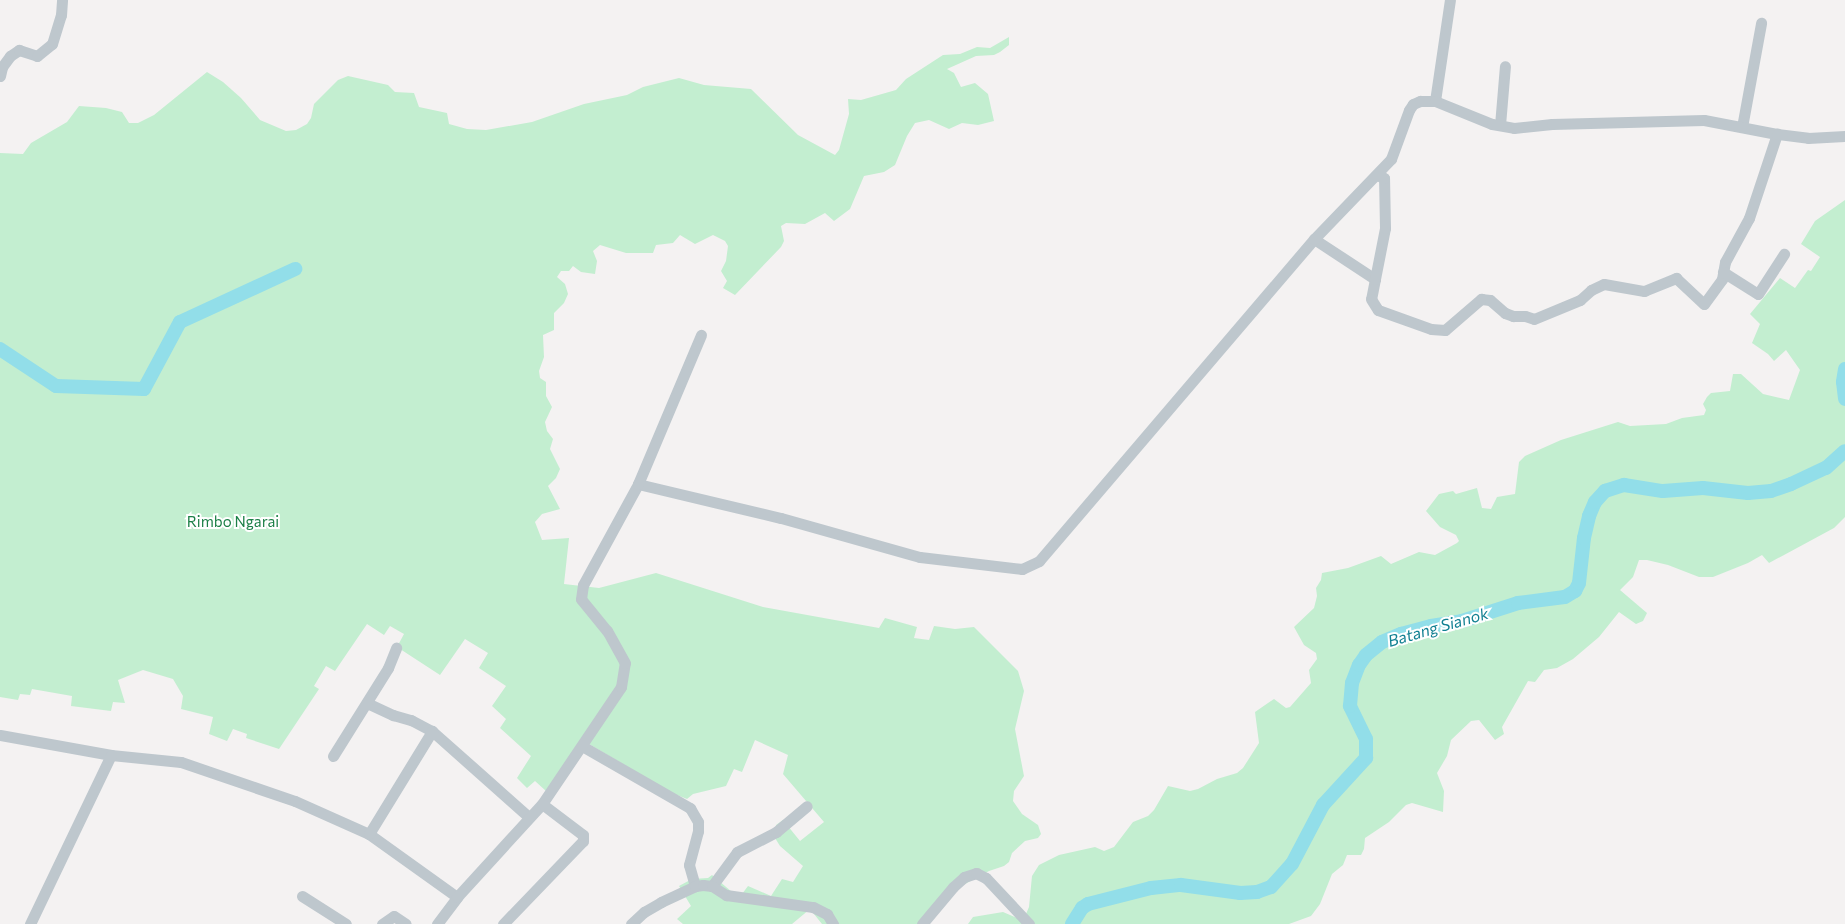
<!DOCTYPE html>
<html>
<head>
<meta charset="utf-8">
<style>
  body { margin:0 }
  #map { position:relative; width:1845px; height:924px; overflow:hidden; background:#f4f2f2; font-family:Commissioner,sans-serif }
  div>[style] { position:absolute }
  .green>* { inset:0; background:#c3eed0 }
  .river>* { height:14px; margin:-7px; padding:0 7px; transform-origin:7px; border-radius:7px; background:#92dee9 }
  .minor>* { height:11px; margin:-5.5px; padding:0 5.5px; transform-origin:5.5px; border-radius:5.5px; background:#bec7cd }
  span { translate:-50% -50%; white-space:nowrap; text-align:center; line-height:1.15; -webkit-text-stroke:4px #fff; paint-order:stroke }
  .park-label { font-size:15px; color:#1b7f46 }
  .water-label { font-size:16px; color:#128092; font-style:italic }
</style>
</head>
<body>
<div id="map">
  <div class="green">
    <div style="clip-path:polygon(1009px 37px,1009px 45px,1000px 52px,994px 55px,976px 56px,947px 69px,954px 73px,961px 87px,975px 83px,988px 94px,994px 121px,978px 125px,962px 123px,949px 129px,929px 120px,915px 123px,907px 136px,895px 165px,884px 172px,864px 176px,850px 209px,834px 221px,825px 213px,805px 224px,786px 223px,781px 226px,784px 241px,781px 247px,735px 295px,723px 288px,727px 281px,721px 271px,726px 261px,728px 246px,725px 241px,713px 235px,695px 244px,680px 235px,673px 243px,656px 245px,653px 253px,626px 253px,600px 245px,593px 251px,597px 261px,595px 274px,581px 272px,573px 266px,569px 271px,561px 271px,557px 277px,565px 284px,568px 294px,564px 303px,554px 313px,554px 330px,543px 335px,544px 357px,539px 371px,540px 378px,546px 382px,546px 396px,552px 407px,545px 422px,547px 431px,553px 439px,550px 449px,560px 469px,556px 478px,548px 486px,560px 509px,542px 514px,535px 522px,542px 540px,569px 538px,564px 584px,599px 588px,656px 573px,763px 607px,879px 628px,885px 618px,917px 627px,914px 638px,929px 640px,934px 626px,955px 629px,974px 627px,1018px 671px,1024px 691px,1015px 729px,1024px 776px,1014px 791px,1013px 801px,1022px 814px,1038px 825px,1041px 834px,1038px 838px,1025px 841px,1012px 853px,1009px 862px,1004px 866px,989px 871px,956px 889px,923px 924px,822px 924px,810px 909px,792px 924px,683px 924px,677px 919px,691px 906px,679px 886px,692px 879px,708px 878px,712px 875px,739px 898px,748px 886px,771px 896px,782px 879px,793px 882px,803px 866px,780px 846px,775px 838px,776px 825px,783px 820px,800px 841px,824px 822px,783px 774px,788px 755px,755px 740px,742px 772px,734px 769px,726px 786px,693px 794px,687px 799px,672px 793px,589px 744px,546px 791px,535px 781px,527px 788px,517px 778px,531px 756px,500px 728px,506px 719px,492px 706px,506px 686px,479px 668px,488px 653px,465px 639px,440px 675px,397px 647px,404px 634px,390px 626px,384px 635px,367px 624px,335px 671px,326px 666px,314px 686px,319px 689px,279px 749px,246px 738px,247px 734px,233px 729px,227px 741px,209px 734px,213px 717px,181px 709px,183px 696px,173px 679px,143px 670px,118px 680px,125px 703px,113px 702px,111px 711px,71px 706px,72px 696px,32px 689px,30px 695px,20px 694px,18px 700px,0 697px,0 153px,23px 154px,31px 143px,67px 122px,79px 106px,106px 108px,122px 112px,129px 123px,138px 123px,154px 115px,207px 72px,223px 82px,241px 98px,260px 120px,286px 131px,296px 130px,307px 124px,311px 118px,314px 104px,338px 80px,348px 76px,388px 85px,395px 92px,414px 93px,419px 107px,447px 113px,449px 124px,467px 129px,486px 130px,532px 122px,584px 104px,627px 95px,643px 87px,679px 78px,704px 85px,751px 89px,798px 135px,835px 155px,839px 150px,849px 114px,848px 99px,861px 100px,896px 90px,906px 79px,943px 55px,960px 54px,977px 47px,990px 48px)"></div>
    <div style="clip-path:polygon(1845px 200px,1845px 517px,1834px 528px,1769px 563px,1762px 555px,1748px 563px,1713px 577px,1699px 577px,1668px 565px,1647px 560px,1639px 560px,1633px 577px,1620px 590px,1647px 613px,1643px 621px,1636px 624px,1619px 612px,1599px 637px,1573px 659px,1557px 668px,1544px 670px,1535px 682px,1528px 681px,1502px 727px,1504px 734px,1495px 740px,1479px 720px,1471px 721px,1451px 740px,1447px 756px,1437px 773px,1444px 791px,1443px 812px,1412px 803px,1406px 805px,1389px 822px,1365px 838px,1364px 849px,1361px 855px,1347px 855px,1343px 865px,1332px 874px,1320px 904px,1311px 916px,1289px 924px,968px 924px,973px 917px,1003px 912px,1017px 918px,1026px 914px,1029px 907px,1032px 876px,1039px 865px,1059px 855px,1095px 847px,1104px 851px,1114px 847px,1133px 822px,1148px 816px,1154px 810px,1168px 786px,1190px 791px,1198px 789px,1217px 779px,1237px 773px,1243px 768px,1259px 743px,1255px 712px,1274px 699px,1286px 708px,1290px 707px,1311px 683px,1309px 670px,1317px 659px,1316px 653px,1304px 645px,1294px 627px,1314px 608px,1317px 596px,1316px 588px,1321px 580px,1322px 573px,1348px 568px,1381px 556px,1391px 564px,1419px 552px,1435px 555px,1457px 543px,1459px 541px,1456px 535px,1440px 527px,1426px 511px,1439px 494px,1453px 491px,1456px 494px,1477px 488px,1482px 508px,1491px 509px,1497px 497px,1515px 494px,1519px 462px,1525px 456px,1561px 440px,1618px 422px,1630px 426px,1666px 424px,1682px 418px,1704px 415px,1706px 410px,1703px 404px,1707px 397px,1711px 393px,1730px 391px,1733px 374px,1741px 374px,1763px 394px,1789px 400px,1800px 370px,1786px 350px,1774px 361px,1768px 354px,1752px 343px,1760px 324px,1750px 314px,1780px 278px,1795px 288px,1808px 270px,1811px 271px,1820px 257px,1801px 244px,1815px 221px)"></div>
  </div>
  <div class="river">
    <div style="left:0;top:349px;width:67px;rotate:33.5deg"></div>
    <div style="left:56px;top:386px;width:88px;rotate:2deg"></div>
    <div style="left:144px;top:389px;width:76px;rotate:-61.8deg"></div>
    <div style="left:180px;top:322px;width:127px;rotate:-24.7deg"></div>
    <div style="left:1845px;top:369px;width:13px;rotate:99deg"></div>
    <div style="left:1843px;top:382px;width:17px;rotate:83deg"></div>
    <div style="left:1072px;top:924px;width:19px;rotate:-58deg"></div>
    <div style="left:1082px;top:908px;width:7px;rotate:-34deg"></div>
    <div style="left:1088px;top:904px;width:65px;rotate:-14.3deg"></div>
    <div style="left:1151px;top:888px;width:30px;rotate:-6deg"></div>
    <div style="left:1181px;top:885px;width:60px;rotate:7.7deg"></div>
    <div style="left:1240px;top:893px;width:17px;rotate:-3deg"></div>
    <div style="left:1257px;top:892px;width:15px;rotate:-20deg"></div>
    <div style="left:1271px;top:887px;width:31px;rotate:-48deg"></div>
    <div style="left:1292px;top:864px;width:67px;rotate:-62.3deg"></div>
    <div style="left:1323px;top:805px;width:64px;rotate:-47.5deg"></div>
    <div style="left:1366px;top:758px;width:19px;rotate:-90deg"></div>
    <div style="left:1366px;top:739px;width:37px;rotate:-116deg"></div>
    <div style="left:1350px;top:706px;width:23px;rotate:-85deg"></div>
    <div style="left:1352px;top:683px;width:19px;rotate:-69deg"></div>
    <div style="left:1359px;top:665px;width:12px;rotate:-55deg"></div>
    <div style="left:1366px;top:655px;width:21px;rotate:-39deg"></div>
    <div style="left:1382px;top:642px;width:21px;rotate:-23deg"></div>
    <div style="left:1401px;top:634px;width:31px;rotate:-15deg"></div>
    <div style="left:1431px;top:626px;width:31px;rotate:-9deg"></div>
    <div style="left:1462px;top:621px;width:59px;rotate:-17.8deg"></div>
    <div style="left:1518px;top:603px;width:47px;rotate:-7.3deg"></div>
    <div style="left:1565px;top:597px;width:12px;rotate:-31deg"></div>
    <div style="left:1575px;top:591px;width:9px;rotate:-63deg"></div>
    <div style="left:1579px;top:583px;width:45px;rotate:-83.7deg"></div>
    <div style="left:1584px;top:538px;width:23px;rotate:-77deg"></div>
    <div style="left:1589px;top:516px;width:15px;rotate:-67deg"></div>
    <div style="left:1595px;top:502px;width:15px;rotate:-48deg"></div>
    <div style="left:1605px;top:491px;width:20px;rotate:-18deg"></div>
    <div style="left:1624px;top:485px;width:39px;rotate:9deg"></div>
    <div style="left:1663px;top:491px;width:40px;rotate:-4.3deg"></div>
    <div style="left:1703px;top:488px;width:45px;rotate:6.3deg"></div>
    <div style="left:1748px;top:493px;width:23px;rotate:-5deg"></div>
    <div style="left:1771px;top:491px;width:21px;rotate:-19deg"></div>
    <div style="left:1791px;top:484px;width:38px;rotate:-25deg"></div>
    <div style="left:1826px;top:468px;width:25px;rotate:-42deg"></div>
  </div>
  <div class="minor">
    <div style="left:0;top:76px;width:9px;rotate:-77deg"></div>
    <div style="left:2px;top:67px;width:14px;rotate:-54deg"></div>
    <div style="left:10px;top:56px;width:11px;rotate:-34deg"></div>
    <div style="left:19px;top:50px;width:19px;rotate:18deg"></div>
    <div style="left:37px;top:56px;width:19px;rotate:-39deg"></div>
    <div style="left:52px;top:44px;width:30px;rotate:-73deg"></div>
    <div style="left:61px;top:15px;width:15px;rotate:-86deg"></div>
    <div style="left:1435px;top:101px;width:102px;rotate:-81.6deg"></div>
    <div style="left:1500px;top:125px;width:59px;rotate:-85.2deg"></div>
    <div style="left:1742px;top:127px;width:106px;rotate:-79.6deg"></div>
    <div style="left:1314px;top:239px;width:73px;rotate:33.3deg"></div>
    <div style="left:1375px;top:279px;width:20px;rotate:101deg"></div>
    <div style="left:1371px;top:299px;width:13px;rotate:58deg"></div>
    <div style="left:1378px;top:310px;width:56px;rotate:19.7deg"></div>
    <div style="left:1431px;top:329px;width:14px;rotate:4deg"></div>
    <div style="left:1445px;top:330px;width:48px;rotate:-40.7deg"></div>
    <div style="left:1481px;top:299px;width:9px;rotate:6deg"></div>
    <div style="left:1490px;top:300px;width:20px;rotate:41deg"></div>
    <div style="left:1505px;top:313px;width:9px;rotate:21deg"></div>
    <div style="left:1513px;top:316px;width:12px"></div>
    <div style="left:1525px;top:316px;width:9px;rotate:18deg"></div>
    <div style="left:1534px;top:319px;width:50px;rotate:-22.4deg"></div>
    <div style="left:1580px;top:300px;width:15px;rotate:-42deg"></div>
    <div style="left:1591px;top:290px;width:14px;rotate:-25deg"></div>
    <div style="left:1604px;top:284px;width:41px;rotate:9.9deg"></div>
    <div style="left:1644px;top:291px;width:35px;rotate:-22deg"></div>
    <div style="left:1676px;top:278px;width:38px;rotate:43deg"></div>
    <div style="left:1704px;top:304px;width:31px;rotate:-54deg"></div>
    <div style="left:1722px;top:279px;width:17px;rotate:-80deg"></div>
    <div style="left:1725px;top:262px;width:50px;rotate:-61.4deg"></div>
    <div style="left:1749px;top:218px;width:89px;rotate:-71.6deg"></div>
    <div style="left:1723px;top:272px;width:41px;rotate:32.2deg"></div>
    <div style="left:1758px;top:294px;width:48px;rotate:-57deg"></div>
    <div style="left:1375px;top:279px;width:52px;rotate:-78.9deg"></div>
    <div style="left:1385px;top:228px;width:50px;rotate:-91.1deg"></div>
    <div style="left:1384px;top:178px;width:8px;rotate:-157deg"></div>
    <div style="left:638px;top:484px;width:147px;rotate:13.4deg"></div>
    <div style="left:781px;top:518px;width:144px;rotate:15.7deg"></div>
    <div style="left:920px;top:557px;width:103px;rotate:6.7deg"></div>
    <div style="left:1022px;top:569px;width:19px;rotate:-25deg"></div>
    <div style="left:1039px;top:561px;width:423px;rotate:-49.5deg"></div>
    <div style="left:1314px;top:239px;width:111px;rotate:-46.1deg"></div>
    <div style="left:1391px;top:159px;width:52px;rotate:-69.8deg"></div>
    <div style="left:1409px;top:110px;width:7px;rotate:-56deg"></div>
    <div style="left:1413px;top:104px;width:8px;rotate:-23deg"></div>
    <div style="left:1420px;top:101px;width:15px"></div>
    <div style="left:1435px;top:101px;width:61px;rotate:22deg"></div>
    <div style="left:1492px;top:124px;width:22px;rotate:10deg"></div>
    <div style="left:1514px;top:128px;width:38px;rotate:-6deg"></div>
    <div style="left:1552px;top:124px;width:152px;rotate:-1.5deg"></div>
    <div style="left:1704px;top:120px;width:74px;rotate:10.9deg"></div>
    <div style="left:1777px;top:134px;width:31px;rotate:7deg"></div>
    <div style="left:1808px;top:138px;width:37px;rotate:-3deg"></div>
    <div style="left:367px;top:703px;width:29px;rotate:25deg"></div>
    <div style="left:393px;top:715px;width:19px;rotate:16deg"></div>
    <div style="left:411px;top:720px;width:24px;rotate:28deg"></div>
    <div style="left:432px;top:731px;width:130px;rotate:41.6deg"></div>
    <div style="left:0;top:735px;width:113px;rotate:10.2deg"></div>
    <div style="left:111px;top:755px;width:70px;rotate:5.7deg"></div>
    <div style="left:181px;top:762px;width:120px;rotate:18.9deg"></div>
    <div style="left:295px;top:801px;width:81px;rotate:24deg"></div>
    <div style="left:369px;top:834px;width:108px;rotate:35.6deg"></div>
    <div style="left:582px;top:746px;width:125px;rotate:29.9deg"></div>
    <div style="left:690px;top:808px;width:16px;rotate:60deg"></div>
    <div style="left:698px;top:822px;width:9px;rotate:90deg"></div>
    <div style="left:698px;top:831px;width:35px;rotate:105deg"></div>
    <div style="left:689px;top:865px;width:22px;rotate:74deg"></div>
    <div style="left:333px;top:756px;width:104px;rotate:-58deg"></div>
    <div style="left:388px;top:668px;width:22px;rotate:-68deg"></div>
    <div style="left:369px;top:834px;width:121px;rotate:-58.5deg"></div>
    <div style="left:712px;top:886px;width:42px;rotate:-53.7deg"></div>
    <div style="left:737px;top:852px;width:44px;rotate:-27.1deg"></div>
    <div style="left:776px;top:832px;width:40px;rotate:-40deg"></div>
    <div style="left:302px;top:896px;width:52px;rotate:32.5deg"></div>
    <div style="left:30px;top:924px;width:187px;rotate:-64.4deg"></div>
    <div style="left:382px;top:924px;width:14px;rotate:-34deg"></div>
    <div style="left:394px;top:916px;width:14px;rotate:34deg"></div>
    <div style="left:437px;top:924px;width:34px;rotate:-53deg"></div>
    <div style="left:457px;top:897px;width:126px;rotate:-47.6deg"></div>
    <div style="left:542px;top:804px;width:141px;rotate:-56deg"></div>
    <div style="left:621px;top:687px;width:24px;rotate:-81deg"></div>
    <div style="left:625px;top:663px;width:37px;rotate:-119deg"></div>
    <div style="left:607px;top:631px;width:41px;rotate:-129.1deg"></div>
    <div style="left:581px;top:599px;width:14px;rotate:-82deg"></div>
    <div style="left:583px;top:585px;width:115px;rotate:-61.4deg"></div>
    <div style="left:638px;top:484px;width:162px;rotate:-67.1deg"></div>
    <div style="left:503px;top:924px;width:115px;rotate:-46.1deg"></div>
    <div style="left:583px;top:841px;width:6px;rotate:-90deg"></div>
    <div style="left:583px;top:835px;width:51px;rotate:-142.9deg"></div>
    <div style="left:631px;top:924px;width:18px;rotate:-43deg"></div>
    <div style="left:644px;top:912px;width:20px;rotate:-30deg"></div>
    <div style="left:661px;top:902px;width:38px;rotate:-25deg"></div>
    <div style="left:695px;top:886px;width:8px;rotate:-7deg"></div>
    <div style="left:703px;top:885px;width:9px;rotate:6deg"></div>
    <div style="left:712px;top:886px;width:17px;rotate:33deg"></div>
    <div style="left:726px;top:895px;width:88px;rotate:7.9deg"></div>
    <div style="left:813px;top:907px;width:16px;rotate:27deg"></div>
    <div style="left:827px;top:914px;width:12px;rotate:59deg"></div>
    <div style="left:922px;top:924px;width:48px;rotate:-50deg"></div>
    <div style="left:953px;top:887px;width:15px;rotate:-42deg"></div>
    <div style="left:964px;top:877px;width:13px;rotate:-18deg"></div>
    <div style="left:976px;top:873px;width:11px;rotate:27deg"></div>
    <div style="left:986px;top:878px;width:63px;rotate:46.9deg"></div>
  </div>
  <div class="park-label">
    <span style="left:233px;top:522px">Rimbo Ngarai</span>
  </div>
  <div class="water-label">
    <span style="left:1438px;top:627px;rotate:-16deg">Batang Sianok</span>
  </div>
</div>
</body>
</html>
